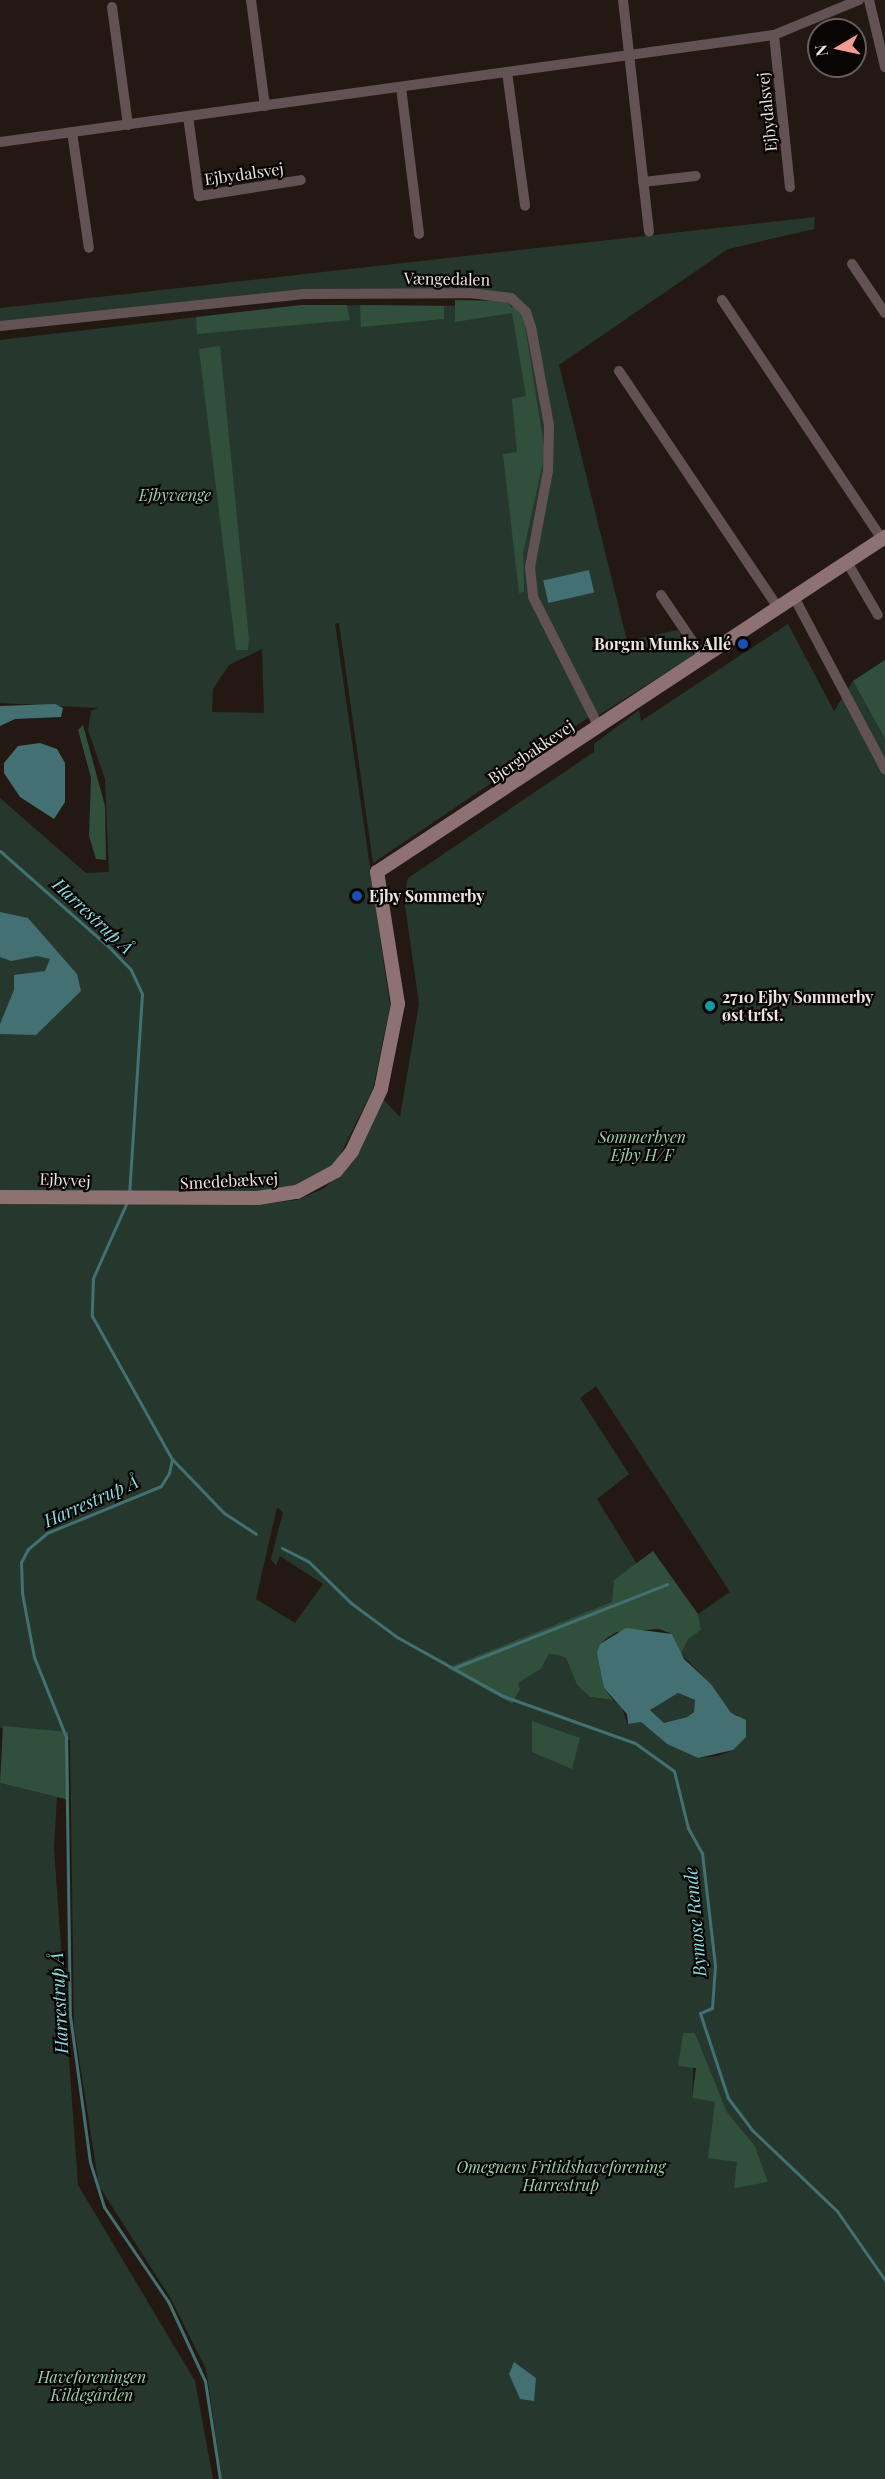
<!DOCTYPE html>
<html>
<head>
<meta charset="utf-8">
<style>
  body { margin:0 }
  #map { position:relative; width:885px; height:2479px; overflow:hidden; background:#231912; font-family:"Playfair Display",serif }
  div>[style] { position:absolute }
  .green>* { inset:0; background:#26382d }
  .forest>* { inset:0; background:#30503c }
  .water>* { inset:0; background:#427073; transform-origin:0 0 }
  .stream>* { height:3px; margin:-1.5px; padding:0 1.5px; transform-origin:1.5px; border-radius:1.5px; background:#427073 }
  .street>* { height:10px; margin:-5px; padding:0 5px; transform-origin:5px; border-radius:5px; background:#635253 }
  .secondary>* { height:14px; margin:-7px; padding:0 7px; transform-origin:7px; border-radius:7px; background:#8d7173 }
  .dots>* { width:16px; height:16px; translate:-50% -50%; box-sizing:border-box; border:3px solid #090504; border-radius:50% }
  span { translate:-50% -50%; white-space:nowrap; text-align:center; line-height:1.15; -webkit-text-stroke:4.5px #090504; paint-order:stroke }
  .street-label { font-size:16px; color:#ebe4df }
  .park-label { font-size:16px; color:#97d2ab; font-style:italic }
  .poi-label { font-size:16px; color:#ebe4df; font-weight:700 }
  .right { translate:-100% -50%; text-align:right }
  .left { translate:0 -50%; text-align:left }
  .water-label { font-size:18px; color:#89dce0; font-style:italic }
  .north { position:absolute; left:807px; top:18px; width:60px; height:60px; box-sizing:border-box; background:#090504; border:2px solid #635e5c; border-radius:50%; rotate:261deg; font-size:16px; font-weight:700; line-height:24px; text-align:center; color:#ebe4df }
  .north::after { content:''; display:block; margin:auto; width:21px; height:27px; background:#f59c92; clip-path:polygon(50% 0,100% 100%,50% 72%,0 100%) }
</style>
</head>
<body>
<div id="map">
  <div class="green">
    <div style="clip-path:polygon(evenodd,815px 217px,814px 229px,728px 249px,559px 365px,627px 641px,678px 630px,694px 655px,599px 715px,595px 713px,373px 863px,339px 623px,335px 624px,390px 1006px,373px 1089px,335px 1165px,294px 1187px,256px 1193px,156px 1196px,0 1190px,0 798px,86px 873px,109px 872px,105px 779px,88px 730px,91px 711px,98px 708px,0 703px,0 340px,302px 305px,507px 306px,448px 290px,372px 289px,0 322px,0 308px,815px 217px,262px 649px,264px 713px,212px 712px,213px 689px,229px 665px,262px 649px)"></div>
    <div style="clip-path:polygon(evenodd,788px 624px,834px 711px,853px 681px,885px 739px,885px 2479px,222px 2479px,206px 2369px,171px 2299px,99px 2186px,74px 2026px,70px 1740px,0 1728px,0 1203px,252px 1205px,297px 1200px,323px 1189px,352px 1163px,382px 1098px,400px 1117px,419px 1004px,404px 898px,408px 878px,594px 752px,594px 744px,639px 710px,641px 721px,788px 624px,596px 1386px,730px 1592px,698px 1614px,701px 1630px,687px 1639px,681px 1654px,711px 1684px,731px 1714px,738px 1715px,733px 1750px,718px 1756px,698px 1758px,667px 1744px,641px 1722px,627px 1724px,622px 1707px,613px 1700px,590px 1697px,577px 1685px,566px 1658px,557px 1655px,549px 1654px,541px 1669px,518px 1683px,511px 1704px,448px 1668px,613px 1602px,614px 1580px,637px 1564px,597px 1499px,629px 1474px,580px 1398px,596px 1386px,788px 624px,277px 1507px,283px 1512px,271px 1559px,276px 1566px,280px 1556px,323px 1584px,295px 1623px,256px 1599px,277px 1507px,788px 624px,695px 2033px,727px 2112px,755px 2146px,768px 2182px,734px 2187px,738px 2162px,716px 2102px,692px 2098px,695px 2033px)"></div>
    <div style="clip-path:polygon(678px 1693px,695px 1700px,694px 1712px,687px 1717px,664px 1723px,649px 1709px)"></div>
    <div style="clip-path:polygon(0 1783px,57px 1797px,54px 1848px,78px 2185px,195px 2381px,213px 2479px,0 2479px)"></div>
  </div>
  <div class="forest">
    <div style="clip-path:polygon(455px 300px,508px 301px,511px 307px,522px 307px,545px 453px,523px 553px,524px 592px,519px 593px,503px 454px,517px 452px,512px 399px,526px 396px,512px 313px,455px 322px)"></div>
    <div style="clip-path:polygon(302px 305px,347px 305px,350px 320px,197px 334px,196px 317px)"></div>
    <div style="clip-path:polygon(360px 305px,444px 306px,444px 319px,361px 327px)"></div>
    <div style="clip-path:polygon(220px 346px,249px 639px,248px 650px,236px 650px,199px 349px)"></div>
    <div style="clip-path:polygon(885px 660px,885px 739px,853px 681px)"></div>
    <div style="clip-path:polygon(83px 725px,105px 806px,106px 860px,96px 859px,89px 836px,91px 778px,78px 730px)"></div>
    <div style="clip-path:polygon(653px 1551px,698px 1614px,701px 1630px,688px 1639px,681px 1654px,672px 1634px,659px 1629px,617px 1632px,607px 1638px,600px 1644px,604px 1688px,613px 1700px,590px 1697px,577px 1685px,566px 1658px,557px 1655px,549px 1654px,541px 1669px,518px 1683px,520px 1689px,512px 1704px,447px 1668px,612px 1602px,614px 1580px)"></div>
    <div style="clip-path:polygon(532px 1721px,580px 1738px,572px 1769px,532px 1752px)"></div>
    <div style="clip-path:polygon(3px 1726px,68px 1732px,69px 1800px,0 1783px)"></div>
    <div style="clip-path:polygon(683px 2033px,695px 2033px,727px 2112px,755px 2146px,768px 2182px,734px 2188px,737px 2162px,708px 2158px,715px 2102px,692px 2098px,696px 2068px,678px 2066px)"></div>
  </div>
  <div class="water">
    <div style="left:589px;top:570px;width:23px;height:47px;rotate:77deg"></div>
    <div style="clip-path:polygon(55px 704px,63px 708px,61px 717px,15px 719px,0 726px,0 706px)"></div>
    <div style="clip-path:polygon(40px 743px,57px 749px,65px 763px,65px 802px,54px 819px,20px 797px,4px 773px,4px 763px,18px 746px)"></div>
    <div style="clip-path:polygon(0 912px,28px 918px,77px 974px,81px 991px,36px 1035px,0 1034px,0 1024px,14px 990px,14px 975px,45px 971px,50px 959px,37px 956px,11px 961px,0 957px)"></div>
    <div style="clip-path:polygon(evenodd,626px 1628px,672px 1634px,684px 1659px,711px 1684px,731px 1713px,746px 1720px,746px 1737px,733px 1750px,698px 1758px,667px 1744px,641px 1722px,628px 1724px,627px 1714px,604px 1688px,597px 1653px,600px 1644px,626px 1628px,678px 1693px,695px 1700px,694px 1712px,687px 1717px,664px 1723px,650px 1710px,678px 1693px)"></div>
    <div style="clip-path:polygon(514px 2362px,536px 2378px,534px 2401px,520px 2399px,509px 2374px)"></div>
  </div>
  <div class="stream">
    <div style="left:0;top:851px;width:148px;rotate:41.4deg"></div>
    <div style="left:111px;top:949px;width:29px;rotate:46deg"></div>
    <div style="left:131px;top:970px;width:26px;rotate:65deg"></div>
    <div style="left:142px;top:994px;width:199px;rotate:93.7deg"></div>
    <div style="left:127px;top:1202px;width:83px;rotate:114.1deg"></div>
    <div style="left:93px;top:1278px;width:38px;rotate:92deg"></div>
    <div style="left:92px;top:1316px;width:164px;rotate:60.8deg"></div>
    <div style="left:172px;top:1459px;width:14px;rotate:102deg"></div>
    <div style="left:169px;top:1473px;width:15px;rotate:122deg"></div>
    <div style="left:161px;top:1486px;width:123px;rotate:157.6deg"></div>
    <div style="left:47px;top:1533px;width:25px;rotate:140deg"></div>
    <div style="left:28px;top:1549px;width:15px;rotate:118deg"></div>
    <div style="left:21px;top:1562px;width:31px;rotate:88deg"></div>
    <div style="left:22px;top:1593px;width:65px;rotate:79.4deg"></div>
    <div style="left:34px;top:1657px;width:86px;rotate:68.2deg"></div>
    <div style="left:66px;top:1737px;width:279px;rotate:89.2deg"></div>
    <div style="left:70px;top:2016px;width:147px;rotate:82.2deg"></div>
    <div style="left:90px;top:2162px;width:47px;rotate:72.7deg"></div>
    <div style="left:104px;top:2207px;width:114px;rotate:55.8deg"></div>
    <div style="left:168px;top:2301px;width:88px;rotate:65.2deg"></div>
    <div style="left:205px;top:2381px;width:99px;rotate:81.3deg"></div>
    <div style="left:172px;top:1459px;width:75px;rotate:46.1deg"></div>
    <div style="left:224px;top:1513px;width:38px;rotate:33deg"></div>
    <div style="left:282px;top:1548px;width:29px;rotate:27deg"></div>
    <div style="left:308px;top:1561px;width:60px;rotate:44.3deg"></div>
    <div style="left:351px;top:1603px;width:57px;rotate:36.5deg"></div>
    <div style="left:397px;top:1637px;width:121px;rotate:29.1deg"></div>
    <div style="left:503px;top:1696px;width:140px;rotate:19.6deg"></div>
    <div style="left:635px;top:1743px;width:48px;rotate:35.7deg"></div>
    <div style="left:674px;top:1771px;width:59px;rotate:76.2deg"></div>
    <div style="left:688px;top:1828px;width:29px;rotate:61deg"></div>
    <div style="left:702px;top:1853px;width:114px;rotate:83.4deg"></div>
    <div style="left:715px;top:1966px;width:42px;rotate:94.1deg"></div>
    <div style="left:712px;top:2008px;width:13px;rotate:157deg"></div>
    <div style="left:700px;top:2013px;width:89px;rotate:71.8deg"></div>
    <div style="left:728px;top:2098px;width:39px;rotate:53deg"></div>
    <div style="left:751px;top:2129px;width:119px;rotate:43.6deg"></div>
    <div style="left:837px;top:2211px;width:84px;rotate:55.2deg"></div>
    <div style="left:454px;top:1668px;width:229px;rotate:-21.5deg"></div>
  </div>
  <div class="street">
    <div style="left:251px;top:0;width:107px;rotate:82.5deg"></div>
    <div style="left:623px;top:0;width:233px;rotate:83.6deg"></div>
    <div style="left:869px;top:0;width:69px;rotate:76.6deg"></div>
    <div style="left:112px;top:7px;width:119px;rotate:82.3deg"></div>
    <div style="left:774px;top:35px;width:153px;rotate:84deg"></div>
    <div style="left:507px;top:72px;width:135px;rotate:82.3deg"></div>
    <div style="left:401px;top:87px;width:148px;rotate:83deg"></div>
    <div style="left:188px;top:116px;width:81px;rotate:82.2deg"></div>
    <div style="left:199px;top:196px;width:103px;rotate:-8.9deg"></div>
    <div style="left:72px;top:132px;width:117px;rotate:81.7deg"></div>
    <div style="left:0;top:142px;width:781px;rotate:-7.87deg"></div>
    <div style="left:774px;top:35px;width:92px;rotate:-22.4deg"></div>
    <div style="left:643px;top:182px;width:53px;rotate:-6.5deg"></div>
    <div style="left:852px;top:264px;width:59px;rotate:56deg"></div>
    <div style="left:722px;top:300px;width:288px;rotate:56.2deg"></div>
    <div style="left:0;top:326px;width:306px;rotate:-6deg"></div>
    <div style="left:304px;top:294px;width:166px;rotate:-0.3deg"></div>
    <div style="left:470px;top:293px;width:41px;rotate:7deg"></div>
    <div style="left:511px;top:298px;width:21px;rotate:43deg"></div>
    <div style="left:526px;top:312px;width:16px;rotate:72deg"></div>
    <div style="left:531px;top:327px;width:100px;rotate:79.6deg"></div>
    <div style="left:549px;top:425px;width:46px;rotate:91.2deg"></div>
    <div style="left:548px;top:471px;width:98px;rotate:100.6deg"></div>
    <div style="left:530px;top:567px;width:30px;rotate:84deg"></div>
    <div style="left:533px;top:597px;width:146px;rotate:63.1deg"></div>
    <div style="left:619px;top:371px;width:285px;rotate:56.1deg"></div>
    <div style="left:847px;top:562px;width:61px;rotate:59.7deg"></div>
    <div style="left:661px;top:595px;width:75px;rotate:55.9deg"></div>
    <div style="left:794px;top:597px;width:195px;rotate:62.1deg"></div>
  </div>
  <div class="secondary">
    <div style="left:0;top:1197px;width:258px;rotate:0.2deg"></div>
    <div style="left:258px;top:1198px;width:39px;rotate:-9deg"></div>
    <div style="left:297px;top:1192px;width:44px;rotate:-28.3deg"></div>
    <div style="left:336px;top:1171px;width:26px;rotate:-51deg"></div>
    <div style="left:352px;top:1151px;width:68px;rotate:-64.9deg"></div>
    <div style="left:381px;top:1089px;width:87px;rotate:-78.7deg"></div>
    <div style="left:398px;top:1004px;width:134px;rotate:-99deg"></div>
    <div style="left:377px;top:872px;width:609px;rotate:-33.4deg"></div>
  </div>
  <div class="dots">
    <div style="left:743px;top:644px;background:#1a4fb4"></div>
    <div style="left:357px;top:896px;background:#1a4fb4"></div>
    <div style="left:710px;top:1006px;background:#0f9aa8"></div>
  </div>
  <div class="street-label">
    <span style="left:767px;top:112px;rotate:-96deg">Ejbydalsvej</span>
    <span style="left:244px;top:174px;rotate:-8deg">Ejbydalsvej</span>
    <span style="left:447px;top:279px;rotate:1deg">Vængedalen</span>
    <span style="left:531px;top:752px;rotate:-34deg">Bjergbakkevej</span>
    <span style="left:65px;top:1180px;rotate:3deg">Ejbyvej</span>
    <span style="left:229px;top:1181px;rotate:-3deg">Smedebækvej</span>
  </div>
  <div class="park-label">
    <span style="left:175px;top:495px">Ejbyvænge</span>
    <span style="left:642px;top:1146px">Sommerbyen<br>Ejby H/F</span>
    <span style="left:561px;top:2176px">Omegnens Fritidshaveforening<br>Harrestrup</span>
    <span style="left:92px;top:2386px">Haveforeningen<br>Kildegården</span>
  </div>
  <div class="poi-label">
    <span class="right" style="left:731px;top:644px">Borgm Munks Allé</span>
    <span class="left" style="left:369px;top:896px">Ejby Sommerby</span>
    <span class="left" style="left:722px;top:1006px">2710 Ejby Sommerby<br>øst trfst.</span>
  </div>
  <div class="water-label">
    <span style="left:93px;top:916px;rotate:43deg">Harrestrup Å</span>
    <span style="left:91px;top:1501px;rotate:-24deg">Harrestrup Å</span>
    <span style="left:695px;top:1922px;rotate:-95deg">Bymose Rende</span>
    <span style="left:59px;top:2003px;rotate:-93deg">Harrestrup Å</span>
  </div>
  <div class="north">N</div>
</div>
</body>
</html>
